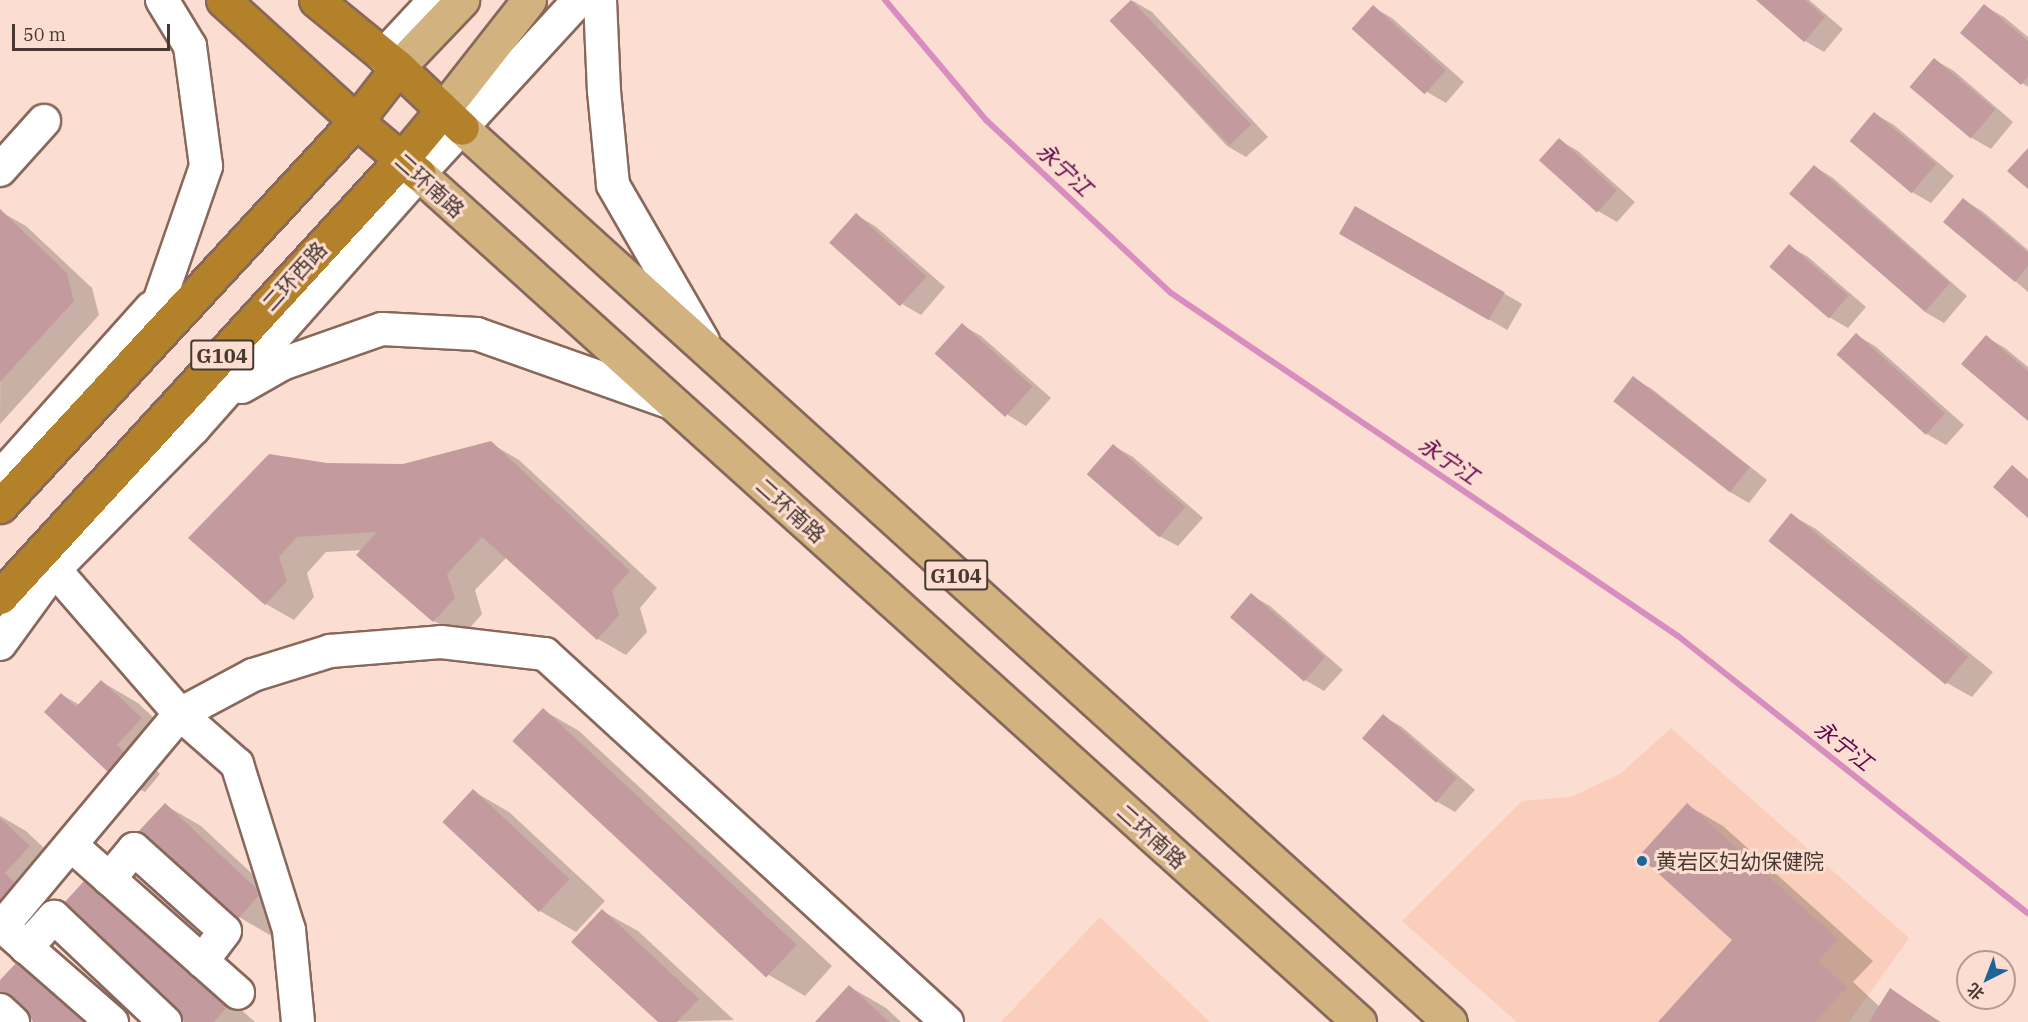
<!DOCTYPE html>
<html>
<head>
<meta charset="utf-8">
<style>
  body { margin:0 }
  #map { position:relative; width:2028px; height:1022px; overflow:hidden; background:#fbddd1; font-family:"IBM Plex Serif","Noto Sans SC",serif }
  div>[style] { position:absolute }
  .built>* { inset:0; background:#fbcebb }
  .shadow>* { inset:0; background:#0003; transform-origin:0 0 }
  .stream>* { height:6px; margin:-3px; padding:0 3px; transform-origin:3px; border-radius:3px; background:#d78dbe }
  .building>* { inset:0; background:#c39b9f; transform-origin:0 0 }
  .roads { filter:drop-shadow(2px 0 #88685a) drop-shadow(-2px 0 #88685a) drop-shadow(0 2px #88685a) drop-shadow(0 -2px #88685a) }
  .minor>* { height:32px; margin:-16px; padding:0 16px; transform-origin:16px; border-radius:16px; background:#fff }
  .major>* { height:33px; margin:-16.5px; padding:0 16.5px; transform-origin:16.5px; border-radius:16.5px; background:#d2b380 }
  .highway>* { height:33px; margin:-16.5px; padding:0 16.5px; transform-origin:16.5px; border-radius:16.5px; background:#b4812b }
  .dots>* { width:16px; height:16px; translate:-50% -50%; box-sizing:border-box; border:3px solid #fbddd1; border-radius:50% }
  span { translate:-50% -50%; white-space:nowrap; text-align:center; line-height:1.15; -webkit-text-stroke:6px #fbddd1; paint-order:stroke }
  .shield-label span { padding:2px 4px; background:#fbddd1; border:2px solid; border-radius:4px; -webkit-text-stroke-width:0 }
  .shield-label { font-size:20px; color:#473832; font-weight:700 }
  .street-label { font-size:21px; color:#473832 }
  .poi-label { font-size:21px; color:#473832 }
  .left { translate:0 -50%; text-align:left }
  .water-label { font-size:22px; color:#60054c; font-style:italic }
  .north { position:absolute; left:1956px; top:950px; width:60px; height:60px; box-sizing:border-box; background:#fbddd1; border:2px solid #b39b91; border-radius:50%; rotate:222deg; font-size:16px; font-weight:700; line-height:24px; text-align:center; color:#473832 }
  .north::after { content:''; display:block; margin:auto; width:21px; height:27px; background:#1b6599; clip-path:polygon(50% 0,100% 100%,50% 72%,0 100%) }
  .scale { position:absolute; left:12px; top:24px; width:158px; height:27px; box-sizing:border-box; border:3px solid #473832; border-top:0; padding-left:8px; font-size:18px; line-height:21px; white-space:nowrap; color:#473832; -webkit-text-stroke:4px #fbddd1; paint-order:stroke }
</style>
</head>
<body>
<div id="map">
  <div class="built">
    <div style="clip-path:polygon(1671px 728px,1909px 938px,1849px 1022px,1517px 1022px,1402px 921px,1522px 801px,1571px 797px,1620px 774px)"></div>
    <div style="clip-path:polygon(1100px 917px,1210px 1022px,1001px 1022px)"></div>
  </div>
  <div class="shadow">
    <div style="clip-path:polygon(1758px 0,1809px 0,1843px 29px,1824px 52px,1805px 41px)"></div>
    <div style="clip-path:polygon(1133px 1px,1152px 12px,1268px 137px,1246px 157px,1227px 146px,1111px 21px)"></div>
    <div style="clip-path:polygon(1985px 6px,2004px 17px,2028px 37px,2028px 87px,2022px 83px)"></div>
    <div style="clip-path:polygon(1373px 7px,1392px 18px,1464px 82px,1446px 103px,1427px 92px)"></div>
    <div style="clip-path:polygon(1935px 60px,1954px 71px,2013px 122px,1991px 149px,1972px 138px)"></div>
    <div style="clip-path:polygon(1875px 114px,1894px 125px,1954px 176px,1931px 203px,1912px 192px)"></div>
    <div style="clip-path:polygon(1559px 140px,1578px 151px,1635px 202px,1617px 222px,1598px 211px)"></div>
    <div style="clip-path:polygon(1815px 167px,1833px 178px,1967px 296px,1944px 323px,1925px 312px)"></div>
    <div style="clip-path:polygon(1964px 200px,1982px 211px,2028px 250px,2028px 292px,1946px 222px)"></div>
    <div style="left:1356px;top:208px;width:192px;height:30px;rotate:30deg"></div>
    <div style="clip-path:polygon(1px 212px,26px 226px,92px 288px,99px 315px,0 424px)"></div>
    <div style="clip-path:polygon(856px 215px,875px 226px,945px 287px,921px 315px,902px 304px)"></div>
    <div style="clip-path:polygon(1789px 246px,1808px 257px,1866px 307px,1848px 328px,1829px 317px)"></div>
    <div style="clip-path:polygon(962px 325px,981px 336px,1051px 398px,1026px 426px,1008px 415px)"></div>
    <div style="clip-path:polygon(1856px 335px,1875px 346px,1964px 425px,1946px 445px,1927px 434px)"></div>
    <div style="clip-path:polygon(1986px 337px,2005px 348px,2028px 367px,2028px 419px)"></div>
    <div style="clip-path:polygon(1633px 378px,1652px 389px,1767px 480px,1749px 503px,1730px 492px,1615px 401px)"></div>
    <div style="clip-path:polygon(490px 443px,519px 460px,657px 588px,640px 608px,647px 632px,626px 655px,598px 639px,507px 557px,475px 590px,482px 614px,462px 637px,434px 621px,363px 550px,326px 552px,307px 573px,314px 597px,294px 620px,266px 604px,190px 538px,326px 464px,404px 465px)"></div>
    <div style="clip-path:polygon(1114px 446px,1133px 457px,1203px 518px,1178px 546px,1159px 536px,1089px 474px)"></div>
    <div style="clip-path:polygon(1791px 515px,1816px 529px,1993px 672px,1972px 697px,1947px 683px)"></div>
    <div style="clip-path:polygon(1251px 595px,1270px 606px,1343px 670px,1324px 691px,1305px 680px)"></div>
    <div style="clip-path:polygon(102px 682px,138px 703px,177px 740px,152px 766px,160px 774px,145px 792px,109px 771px,62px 695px,80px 705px)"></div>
    <div style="clip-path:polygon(543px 710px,579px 731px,832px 966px,805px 996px,769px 975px,514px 741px)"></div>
    <div style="clip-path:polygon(1383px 716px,1402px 727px,1475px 790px,1455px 812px,1436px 801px)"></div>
    <div style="clip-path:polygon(473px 791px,509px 812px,605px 901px,576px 932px,540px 911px)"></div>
    <div style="clip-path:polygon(165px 805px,201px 826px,293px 912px,275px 938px,239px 917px)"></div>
    <div style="clip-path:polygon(1687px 805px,1723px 826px,1873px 961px,1853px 982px,1880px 1007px,1891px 990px,1941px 1022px,1670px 1022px,1734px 940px)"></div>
    <div style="clip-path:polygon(0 816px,26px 831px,65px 868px,40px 894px,50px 904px,36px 922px,0 901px)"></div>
    <div style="clip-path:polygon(84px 883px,120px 903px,255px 1022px,187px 1022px)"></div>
    <div style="clip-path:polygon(602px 911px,638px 931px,734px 1020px,660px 1022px)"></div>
    <div style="clip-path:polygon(17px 965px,53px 986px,95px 1022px,35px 1022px,27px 1008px,0 988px,0 983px)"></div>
    <div style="clip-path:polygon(850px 987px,886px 1008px,901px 1022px,825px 1022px)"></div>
  </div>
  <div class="stream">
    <div style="left:885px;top:0;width:157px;rotate:49.9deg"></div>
    <div style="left:986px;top:120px;width:253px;rotate:43.1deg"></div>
    <div style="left:1171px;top:293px;width:612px;rotate:34.08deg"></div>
    <div style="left:1678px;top:636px;width:446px;rotate:38.4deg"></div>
  </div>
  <div class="building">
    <div style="left:1131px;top:0;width:173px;height:30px;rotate:46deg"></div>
    <div style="clip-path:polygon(1756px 0,1805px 0,1825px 17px,1804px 42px)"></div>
    <div style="clip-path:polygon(1984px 4px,2028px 41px,2028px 76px,2021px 85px,1960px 33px)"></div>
    <div style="left:1373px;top:5px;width:98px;height:32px;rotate:42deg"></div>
    <div style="left:1934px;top:58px;width:80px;height:38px;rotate:40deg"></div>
    <div style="left:1874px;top:112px;width:81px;height:38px;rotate:40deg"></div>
    <div style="left:1559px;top:138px;width:78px;height:30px;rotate:42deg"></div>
    <div style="clip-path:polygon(2028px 148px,2028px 189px,2007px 171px)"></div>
    <div style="left:1814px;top:165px;width:180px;height:38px;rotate:41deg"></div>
    <div style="clip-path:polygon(1963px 198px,2028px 253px,2028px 266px,2015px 282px,1943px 222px)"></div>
    <div style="left:1355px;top:206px;width:173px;height:32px;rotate:30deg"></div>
    <div style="clip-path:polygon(0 209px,67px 273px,74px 301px,0 382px)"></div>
    <div style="left:856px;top:213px;width:95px;height:40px;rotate:42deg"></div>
    <div style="left:1789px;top:244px;width:79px;height:30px;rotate:41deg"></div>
    <div style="left:962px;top:323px;width:95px;height:41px;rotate:42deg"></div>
    <div style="left:1856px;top:333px;width:120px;height:29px;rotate:42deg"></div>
    <div style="clip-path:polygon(1986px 335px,2028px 371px,2028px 421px,1961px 364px)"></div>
    <div style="left:1633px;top:376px;width:148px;height:32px;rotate:38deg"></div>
    <div style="clip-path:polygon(491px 441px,630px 571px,612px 591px,619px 615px,597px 640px,482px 537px,447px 574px,455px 598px,433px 622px,356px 555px,377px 532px,297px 537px,279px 557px,287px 581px,265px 605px,188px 538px,269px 454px,327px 463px,403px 464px)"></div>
    <div style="left:1113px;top:444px;width:96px;height:40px;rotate:41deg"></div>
    <div style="clip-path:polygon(2012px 465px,2028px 479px,2028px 518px,1993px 487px)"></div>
    <div style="left:1791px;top:513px;width:228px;height:36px;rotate:39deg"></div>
    <div style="left:1251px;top:593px;width:98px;height:32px;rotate:41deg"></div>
    <div style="clip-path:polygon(101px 680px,142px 718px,117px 745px,124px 752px,108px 772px,44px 712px,61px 693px,76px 707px)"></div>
    <div style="left:543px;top:708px;width:347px;height:45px;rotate:43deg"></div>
    <div style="left:1383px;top:714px;width:98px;height:32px;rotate:41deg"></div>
    <div style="left:473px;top:789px;width:132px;height:45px;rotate:43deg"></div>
    <div style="clip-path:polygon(165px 803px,257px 889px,259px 895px,238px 919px,146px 836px,138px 832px)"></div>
    <div style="clip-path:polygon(1687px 803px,1838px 939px,1818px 961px,1847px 987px,1815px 1022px,1658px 1022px,1732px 940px,1639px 856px)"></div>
    <div style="clip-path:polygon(0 818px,30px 846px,5px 873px,15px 883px,0 901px)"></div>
    <div style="clip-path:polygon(84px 881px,227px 1007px,214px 1022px,184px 1022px,177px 1009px,64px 903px)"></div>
    <div style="clip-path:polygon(602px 909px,699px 999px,677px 1022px,658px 1022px,571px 942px)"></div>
    <div style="clip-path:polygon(16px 963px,17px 963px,85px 1022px,33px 1022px,26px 1009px,12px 997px,0 992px,0 980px)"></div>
    <div style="clip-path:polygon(849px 985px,889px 1022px,815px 1022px)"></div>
    <div style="clip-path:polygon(1890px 988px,1939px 1022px,1869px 1022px)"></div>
  </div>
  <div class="roads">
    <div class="minor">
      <div style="left:600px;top:0;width:91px;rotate:87.5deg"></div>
      <div style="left:604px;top:91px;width:94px;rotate:84.5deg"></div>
      <div style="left:613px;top:185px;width:180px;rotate:60deg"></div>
      <div style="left:383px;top:56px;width:76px;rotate:-47.1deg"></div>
      <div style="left:0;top:170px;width:66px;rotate:-48.1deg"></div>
      <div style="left:141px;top:354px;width:199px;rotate:-70.9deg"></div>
      <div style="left:206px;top:166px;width:121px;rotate:-97.6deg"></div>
      <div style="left:190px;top:46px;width:54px;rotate:-121.3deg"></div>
      <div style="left:242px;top:387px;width:46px;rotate:-29.9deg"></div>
      <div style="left:282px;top:364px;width:106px;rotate:-19.3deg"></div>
      <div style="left:382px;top:329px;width:95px;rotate:3deg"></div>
      <div style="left:477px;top:334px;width:207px;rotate:19.5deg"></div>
      <div style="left:0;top:477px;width:227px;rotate:-48.2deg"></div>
      <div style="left:41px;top:554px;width:212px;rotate:49deg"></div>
      <div style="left:180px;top:714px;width:76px;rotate:41.3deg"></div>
      <div style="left:237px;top:764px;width:174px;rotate:72.6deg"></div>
      <div style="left:289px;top:930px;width:92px;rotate:84.4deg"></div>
      <div style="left:0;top:644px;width:92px;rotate:-53.9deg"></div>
      <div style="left:54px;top:570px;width:199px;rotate:-45.4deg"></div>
      <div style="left:194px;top:428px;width:339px;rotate:-48.5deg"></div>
      <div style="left:419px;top:174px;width:236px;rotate:-47.4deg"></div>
      <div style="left:71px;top:845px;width:223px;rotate:41.5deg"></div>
      <div style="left:109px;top:879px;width:39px;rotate:-50deg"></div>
      <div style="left:134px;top:849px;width:122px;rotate:42deg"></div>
      <div style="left:225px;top:931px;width:38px;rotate:127deg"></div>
      <div style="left:0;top:929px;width:280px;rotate:-50.1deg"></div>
      <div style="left:180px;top:714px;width:83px;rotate:-28.1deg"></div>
      <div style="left:253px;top:675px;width:81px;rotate:-17.3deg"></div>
      <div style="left:330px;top:651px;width:111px;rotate:-4.6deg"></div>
      <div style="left:441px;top:642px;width:105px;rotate:6.6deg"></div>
      <div style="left:545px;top:654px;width:545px;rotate:42.47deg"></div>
      <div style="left:11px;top:934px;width:134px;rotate:41.1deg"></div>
      <div style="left:26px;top:948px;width:42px;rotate:-47.9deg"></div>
      <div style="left:54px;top:917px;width:153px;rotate:43.4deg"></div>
      <div style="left:0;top:1010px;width:18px;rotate:43deg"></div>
    </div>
    <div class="major">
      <div style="left:398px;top:67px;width:93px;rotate:-46.3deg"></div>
      <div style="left:442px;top:111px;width:141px;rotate:-51.9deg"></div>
      <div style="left:462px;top:128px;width:1332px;rotate:42.14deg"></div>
      <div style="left:419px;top:174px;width:1266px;rotate:42.05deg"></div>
    </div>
    <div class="highway">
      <div style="left:223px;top:0;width:180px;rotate:42.3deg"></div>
      <div style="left:356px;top:121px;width:82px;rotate:40.1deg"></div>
      <div style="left:316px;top:0;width:106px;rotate:39.3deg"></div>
      <div style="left:398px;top:67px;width:88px;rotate:43.6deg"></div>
      <div style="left:0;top:506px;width:524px;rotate:-47.24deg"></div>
      <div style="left:356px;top:121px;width:68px;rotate:-52.1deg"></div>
      <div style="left:0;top:597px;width:595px;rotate:-47.45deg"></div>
      <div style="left:402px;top:159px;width:62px;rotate:-50.2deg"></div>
    </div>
  </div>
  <div class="dots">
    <div style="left:1642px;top:861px;background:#1b6599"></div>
  </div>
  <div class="shield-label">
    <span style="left:222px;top:355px">G104</span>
    <span style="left:956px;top:575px">G104</span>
  </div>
  <div class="street-label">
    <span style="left:430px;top:185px;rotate:42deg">二环南路</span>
    <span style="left:294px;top:276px;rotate:-48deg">二环西路</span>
    <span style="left:791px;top:510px;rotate:42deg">二环南路</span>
    <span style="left:1152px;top:836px;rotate:42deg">二环南路</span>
  </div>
  <div class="poi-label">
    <span class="left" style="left:1656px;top:861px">黄岩区妇幼保健院</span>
  </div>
  <div class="water-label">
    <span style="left:1065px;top:169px;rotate:43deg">永宁江</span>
    <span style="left:1449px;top:460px;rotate:34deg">永宁江</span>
    <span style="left:1844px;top:745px;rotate:38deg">永宁江</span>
  </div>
  <div class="north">北</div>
  <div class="scale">50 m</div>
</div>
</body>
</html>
